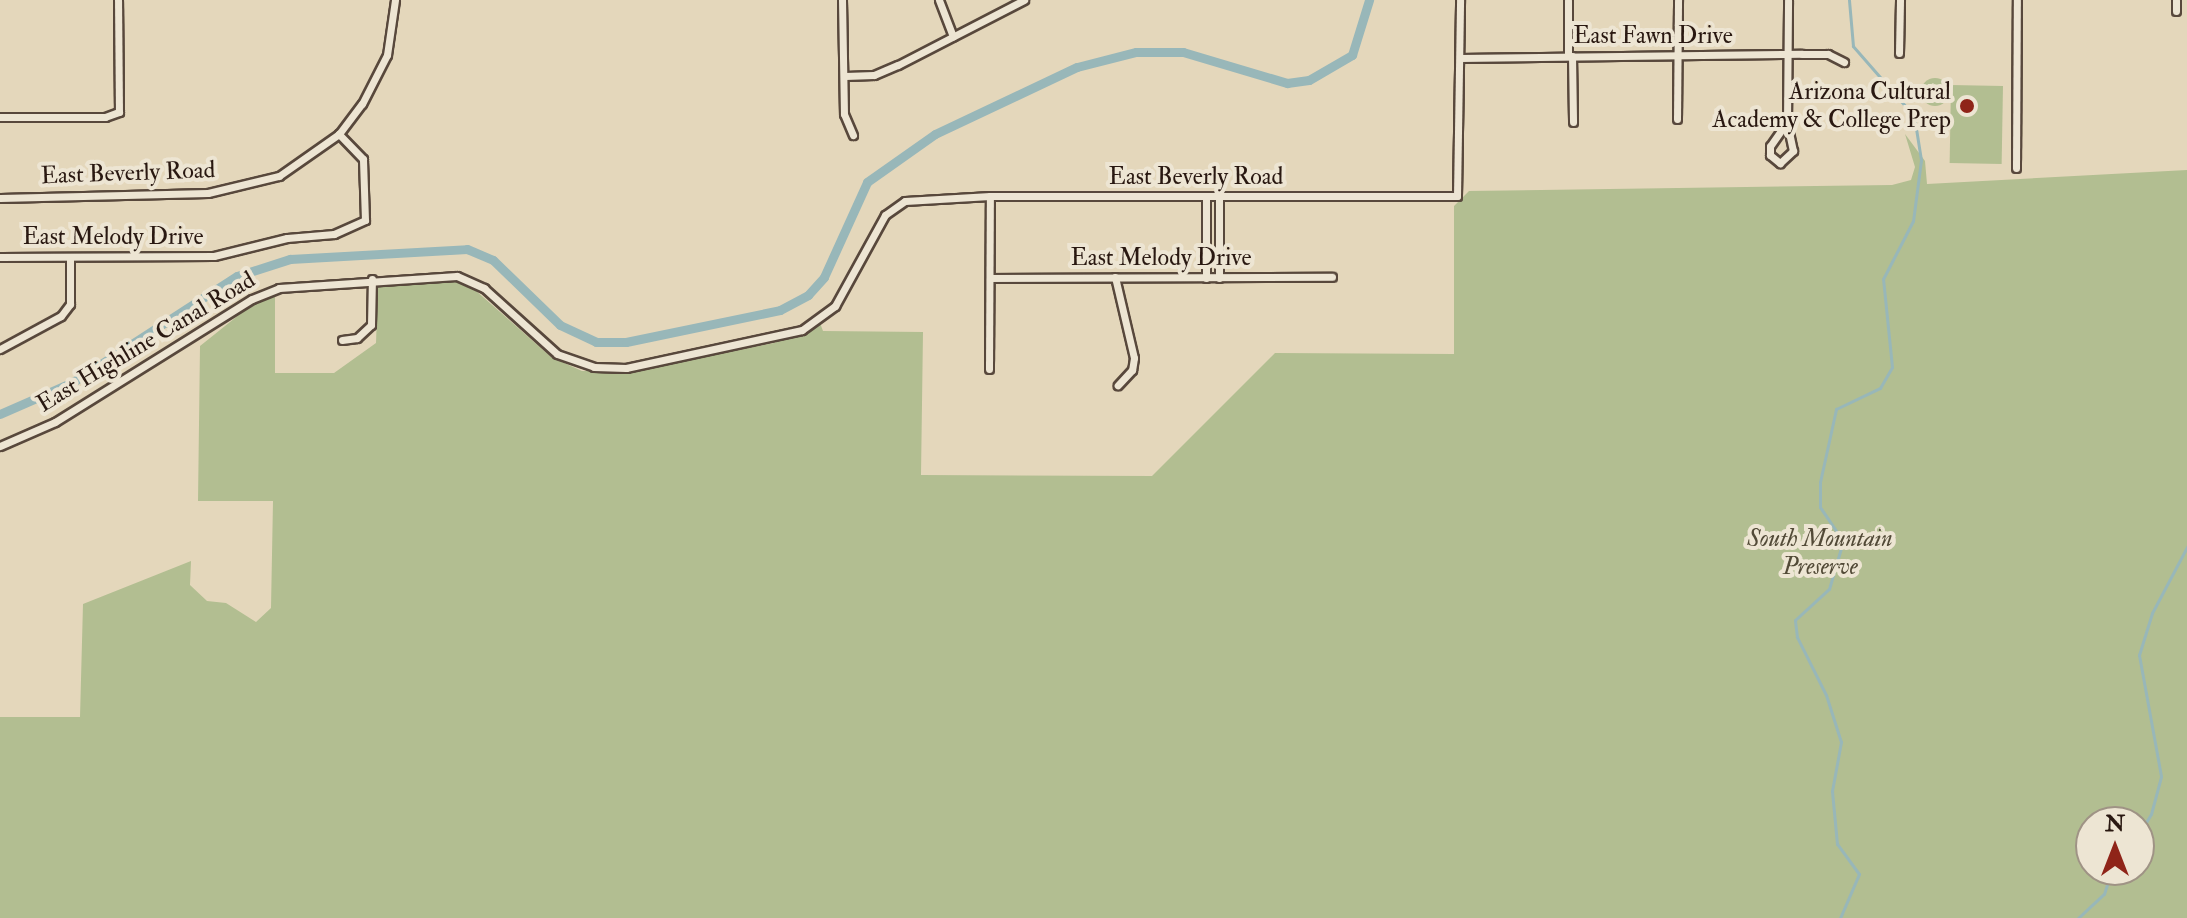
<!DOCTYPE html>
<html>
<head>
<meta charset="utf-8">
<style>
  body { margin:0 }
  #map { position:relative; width:2187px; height:918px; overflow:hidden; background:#e4d7bb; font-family:"IM FELL Double Pica",serif }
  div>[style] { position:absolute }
  .green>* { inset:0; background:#b2be91; transform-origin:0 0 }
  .round { border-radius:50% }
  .stream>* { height:3px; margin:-1.5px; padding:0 1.5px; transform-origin:1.5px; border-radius:1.5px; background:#98b7b9 }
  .canal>* { height:9px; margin:-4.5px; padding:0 4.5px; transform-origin:4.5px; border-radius:4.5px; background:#98b7b9 }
  .roads { filter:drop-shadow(2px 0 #58483c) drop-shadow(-2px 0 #58483c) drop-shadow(0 2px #58483c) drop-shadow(0 -2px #58483c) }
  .street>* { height:7px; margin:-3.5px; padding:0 3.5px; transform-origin:3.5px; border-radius:3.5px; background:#ede5d3 }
  .dots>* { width:22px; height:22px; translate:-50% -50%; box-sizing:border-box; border:4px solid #ede5d3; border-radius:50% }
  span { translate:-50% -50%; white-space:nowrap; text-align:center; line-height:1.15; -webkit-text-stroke:8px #ede5d3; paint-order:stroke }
  .street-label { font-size:24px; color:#291811 }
  .poi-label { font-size:24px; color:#291811 }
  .right { translate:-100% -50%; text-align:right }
  .park-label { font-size:24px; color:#524a37; font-style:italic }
  .north { position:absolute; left:2075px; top:806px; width:80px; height:80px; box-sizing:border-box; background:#ede5d3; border:2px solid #9f9385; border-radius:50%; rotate:0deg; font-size:22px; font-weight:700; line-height:32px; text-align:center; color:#291811 }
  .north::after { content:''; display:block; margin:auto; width:28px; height:36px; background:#8f2418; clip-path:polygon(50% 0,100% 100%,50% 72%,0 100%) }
</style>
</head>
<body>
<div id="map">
  <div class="green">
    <div class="round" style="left:1921px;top:78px;width:28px;height:28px"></div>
    <div style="left:1951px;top:85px;width:52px;height:78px;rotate:1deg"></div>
    <div style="clip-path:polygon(evenodd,1905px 134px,1925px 161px,1927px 184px,2187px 170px,2187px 918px,0 918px,0 717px,80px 717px,83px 604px,191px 561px,190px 585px,207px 601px,226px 603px,256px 622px,271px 608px,273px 501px,198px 501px,200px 346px,260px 298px,275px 293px,275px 373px,334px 373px,376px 343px,378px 282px,466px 282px,551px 357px,582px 371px,627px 371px,774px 343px,820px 323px,823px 331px,923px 332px,921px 475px,1152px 476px,1275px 353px,1454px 354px,1454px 206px,1469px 191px,1892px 185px,1911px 180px,1915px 167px,1905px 134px,2091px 822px,2139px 822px,2139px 870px,2091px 870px,2091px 822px)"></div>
  </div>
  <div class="stream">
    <div style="left:2139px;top:834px;width:23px;rotate:-59deg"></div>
    <div style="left:2151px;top:814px;width:39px;rotate:-75deg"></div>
    <div style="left:2161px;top:776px;width:123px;rotate:-100.3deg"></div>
    <div style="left:2139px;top:655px;width:44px;rotate:-72.8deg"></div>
    <div style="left:2152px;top:613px;width:75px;rotate:-62.1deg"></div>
    <div style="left:1840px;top:918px;width:48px;rotate:-66.6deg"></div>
    <div style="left:1859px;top:874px;width:37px;rotate:-126deg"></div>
    <div style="left:1837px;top:844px;width:53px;rotate:-95.4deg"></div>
    <div style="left:1832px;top:791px;width:50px;rotate:-79.6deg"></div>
    <div style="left:1841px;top:742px;width:49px;rotate:-107.7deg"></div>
    <div style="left:1826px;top:695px;width:65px;rotate:-116.6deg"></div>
    <div style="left:1797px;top:637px;width:17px;rotate:-97deg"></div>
    <div style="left:1795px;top:620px;width:46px;rotate:-42.4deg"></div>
    <div style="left:1829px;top:589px;width:50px;rotate:-73.7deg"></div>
    <div style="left:1843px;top:541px;width:41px;rotate:-124.1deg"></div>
    <div style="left:1820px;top:507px;width:25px;rotate:-90deg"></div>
    <div style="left:1820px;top:482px;width:75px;rotate:-77.6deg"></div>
    <div style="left:1836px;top:409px;width:49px;rotate:-25.5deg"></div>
    <div style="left:1880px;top:388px;width:24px;rotate:-60deg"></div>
    <div style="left:1892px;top:367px;width:88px;rotate:-95.8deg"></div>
    <div style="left:1883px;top:279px;width:65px;rotate:-62.7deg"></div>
    <div style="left:1913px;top:221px;width:62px;rotate:-82.5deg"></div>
    <div style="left:1921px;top:160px;width:45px;rotate:-99deg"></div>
    <div style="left:1914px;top:116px;width:93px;rotate:-131.1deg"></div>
    <div style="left:1853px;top:46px;width:46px;rotate:-95deg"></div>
    <div style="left:2078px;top:918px;width:35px;rotate:-43deg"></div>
    <div style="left:2104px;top:894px;width:25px;rotate:-72deg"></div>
  </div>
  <div class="canal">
    <div style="left:0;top:414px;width:80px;rotate:-23.7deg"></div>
    <div style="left:73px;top:382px;width:195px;rotate:-32.9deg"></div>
    <div style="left:237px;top:276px;width:56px;rotate:-17.8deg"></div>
    <div style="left:290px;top:259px;width:177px;rotate:-3.2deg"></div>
    <div style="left:467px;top:249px;width:28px;rotate:23deg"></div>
    <div style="left:493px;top:260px;width:93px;rotate:44.1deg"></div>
    <div style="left:560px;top:325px;width:40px;rotate:25deg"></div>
    <div style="left:596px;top:342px;width:30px"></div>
    <div style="left:626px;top:342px;width:157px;rotate:-11.7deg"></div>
    <div style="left:780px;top:310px;width:32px;rotate:-28deg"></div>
    <div style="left:808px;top:295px;width:24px;rotate:-48deg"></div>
    <div style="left:824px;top:277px;width:104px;rotate:-65.6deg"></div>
    <div style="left:867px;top:182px;width:83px;rotate:-35.2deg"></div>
    <div style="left:935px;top:134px;width:157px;rotate:-25.3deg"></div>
    <div style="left:1077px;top:67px;width:61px;rotate:-14.3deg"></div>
    <div style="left:1136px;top:52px;width:47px"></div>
    <div style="left:1183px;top:52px;width:109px;rotate:16.6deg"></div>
    <div style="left:1287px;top:83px;width:22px;rotate:-8deg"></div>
    <div style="left:1309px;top:80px;width:50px;rotate:-30.2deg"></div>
    <div style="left:1352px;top:55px;width:58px;rotate:-72.8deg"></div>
  </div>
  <div class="roads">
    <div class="street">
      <div style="left:842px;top:0;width:114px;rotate:89deg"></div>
      <div style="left:844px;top:114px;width:23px;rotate:67deg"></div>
      <div style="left:939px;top:0;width:39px;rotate:69deg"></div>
      <div style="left:2176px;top:0;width:11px;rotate:90deg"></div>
      <div style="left:1899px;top:53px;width:53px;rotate:-88.9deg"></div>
      <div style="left:1568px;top:56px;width:56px;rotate:-90deg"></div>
      <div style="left:1572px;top:56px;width:66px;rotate:89.1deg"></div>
      <div style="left:1460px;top:58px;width:342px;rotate:-0.7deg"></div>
      <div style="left:1802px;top:54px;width:26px"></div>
      <div style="left:1828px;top:54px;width:18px;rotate:27deg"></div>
      <div style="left:845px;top:76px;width:29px;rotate:-2deg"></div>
      <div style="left:874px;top:75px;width:26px;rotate:-23deg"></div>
      <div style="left:898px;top:65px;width:142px;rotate:-27.3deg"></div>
      <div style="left:0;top:117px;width:105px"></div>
      <div style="left:105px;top:117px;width:15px;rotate:-20deg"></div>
      <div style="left:119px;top:112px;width:112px;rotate:-90.5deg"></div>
      <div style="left:1677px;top:119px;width:119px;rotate:-89.5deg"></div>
      <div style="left:1787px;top:122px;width:29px;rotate:125deg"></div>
      <div style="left:1770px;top:146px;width:9px;rotate:90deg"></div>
      <div style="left:1770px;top:155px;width:13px;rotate:39deg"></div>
      <div style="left:1780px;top:163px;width:18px;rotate:-43deg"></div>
      <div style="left:1793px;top:151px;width:30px;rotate:-102deg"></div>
      <div style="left:1787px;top:122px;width:122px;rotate:-89.5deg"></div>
      <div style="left:2016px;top:168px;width:168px;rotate:-89.7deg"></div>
      <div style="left:1206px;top:197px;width:81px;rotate:90deg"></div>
      <div style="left:0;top:198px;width:208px;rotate:-1.4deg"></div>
      <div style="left:208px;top:193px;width:73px;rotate:-13.5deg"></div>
      <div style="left:279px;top:176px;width:73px;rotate:-35deg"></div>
      <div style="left:339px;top:134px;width:38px;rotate:-53deg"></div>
      <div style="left:362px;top:104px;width:55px;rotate:-63deg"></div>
      <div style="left:387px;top:55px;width:56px;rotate:-81.7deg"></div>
      <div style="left:0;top:257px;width:214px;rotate:-0.3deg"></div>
      <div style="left:214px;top:256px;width:75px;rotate:-13.9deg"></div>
      <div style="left:287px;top:238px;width:47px;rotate:-4.9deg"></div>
      <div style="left:334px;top:234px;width:34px;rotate:-24deg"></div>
      <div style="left:365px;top:220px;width:61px;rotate:-91.9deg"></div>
      <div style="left:363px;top:159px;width:35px;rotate:-134deg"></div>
      <div style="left:1115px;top:277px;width:83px;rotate:76.8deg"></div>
      <div style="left:1134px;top:358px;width:12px;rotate:99deg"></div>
      <div style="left:1132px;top:370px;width:21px;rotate:133deg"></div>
      <div style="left:990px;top:278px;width:342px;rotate:-0.2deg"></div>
      <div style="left:1219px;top:278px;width:81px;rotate:-90deg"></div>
      <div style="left:342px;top:340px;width:15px;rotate:-8deg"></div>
      <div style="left:357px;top:338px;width:19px;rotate:-43deg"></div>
      <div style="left:371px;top:325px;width:46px;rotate:-88.8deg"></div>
      <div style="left:0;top:349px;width:69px;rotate:-28.4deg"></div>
      <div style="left:61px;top:316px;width:15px;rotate:-53deg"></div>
      <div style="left:70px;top:304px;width:46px;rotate:-90deg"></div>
      <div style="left:989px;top:369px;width:173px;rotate:-89.7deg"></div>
      <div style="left:0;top:446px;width:60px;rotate:-23.6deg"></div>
      <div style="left:55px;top:422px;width:232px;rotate:-32deg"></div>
      <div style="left:252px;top:299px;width:29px;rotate:-22deg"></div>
      <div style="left:279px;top:288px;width:178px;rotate:-3.9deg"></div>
      <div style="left:457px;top:276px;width:30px;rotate:24deg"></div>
      <div style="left:484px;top:288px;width:98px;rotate:42.1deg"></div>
      <div style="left:557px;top:354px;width:39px;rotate:19deg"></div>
      <div style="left:594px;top:367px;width:32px;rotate:2deg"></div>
      <div style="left:626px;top:368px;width:180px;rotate:-12.2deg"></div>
      <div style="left:802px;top:330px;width:41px;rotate:-36deg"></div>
      <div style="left:835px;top:306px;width:104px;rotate:-61.2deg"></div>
      <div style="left:885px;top:215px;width:24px;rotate:-35deg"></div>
      <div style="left:905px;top:201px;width:85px;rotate:-3.4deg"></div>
      <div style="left:990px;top:196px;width:467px"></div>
      <div style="left:1457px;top:196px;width:196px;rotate:-89.1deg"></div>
    </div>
  </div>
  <div class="dots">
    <div style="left:1967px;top:106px;background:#8f2418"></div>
  </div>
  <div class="street-label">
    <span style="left:1653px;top:36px">East Fawn Drive</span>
    <span style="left:128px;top:173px;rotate:-2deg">East Beverly Road</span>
    <span style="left:1196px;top:177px">East Beverly Road</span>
    <span style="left:113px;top:237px">East Melody Drive</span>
    <span style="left:1161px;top:258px">East Melody Drive</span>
    <span style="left:146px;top:342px;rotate:-31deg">East Highline Canal Road</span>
  </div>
  <div class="poi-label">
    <span class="right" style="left:1951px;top:106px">Arizona Cultural<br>Academy &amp; College Prep</span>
  </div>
  <div class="park-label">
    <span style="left:1820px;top:553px">South Mountain<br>Preserve</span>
  </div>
  <div class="north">N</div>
</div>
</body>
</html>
